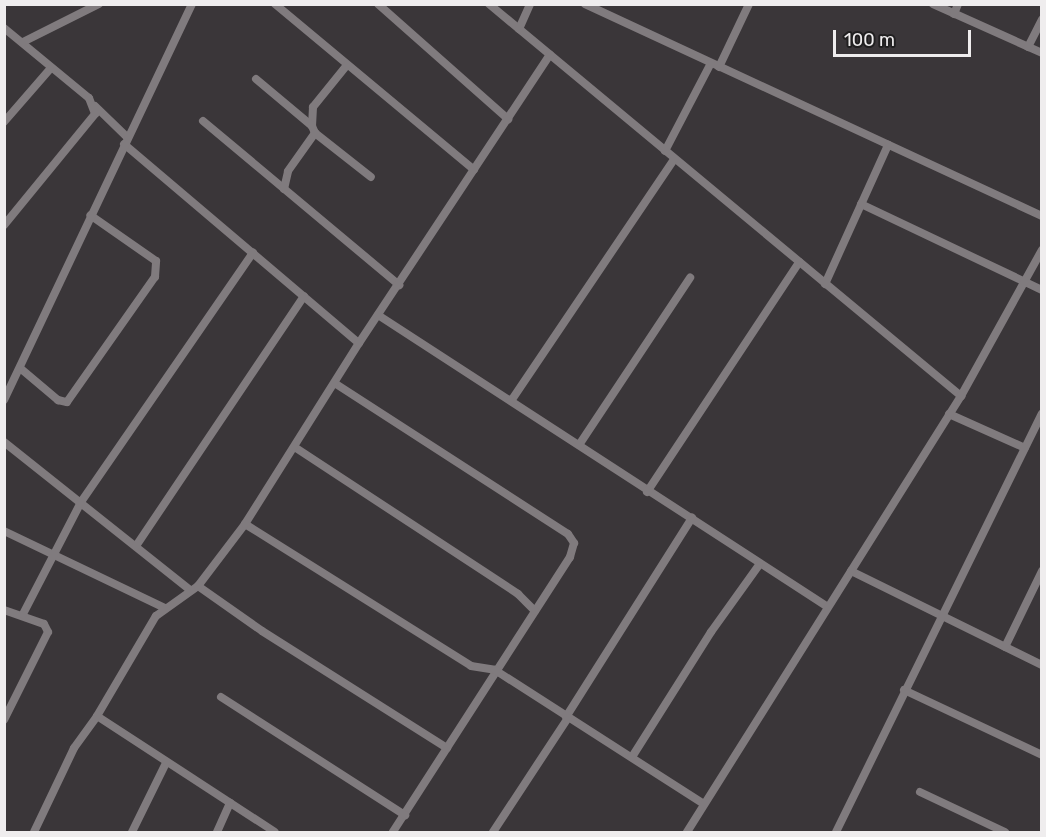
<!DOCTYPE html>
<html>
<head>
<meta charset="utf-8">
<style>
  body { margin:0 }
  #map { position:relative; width:1046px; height:837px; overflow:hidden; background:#3a3639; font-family:Rubik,sans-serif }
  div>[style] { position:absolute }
  .street>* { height:8px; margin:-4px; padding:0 4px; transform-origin:4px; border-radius:4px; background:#807b7e }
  span { translate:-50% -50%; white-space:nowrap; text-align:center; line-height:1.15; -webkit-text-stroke:4.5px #201f20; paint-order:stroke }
  .frame { position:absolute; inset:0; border:6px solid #efedee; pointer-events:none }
  .scale { position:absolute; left:833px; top:30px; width:138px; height:27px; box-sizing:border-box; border:3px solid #efedee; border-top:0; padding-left:8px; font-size:18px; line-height:21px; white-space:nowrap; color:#efedee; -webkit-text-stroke:4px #201f20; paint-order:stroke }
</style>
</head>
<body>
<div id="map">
  <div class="street">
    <div style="left:275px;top:4px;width:259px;rotate:39.8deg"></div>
    <div style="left:378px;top:4px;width:174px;rotate:41.5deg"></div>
    <div style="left:489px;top:4px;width:614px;rotate:39.71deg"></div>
    <div style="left:585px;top:4px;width:504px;rotate:24.89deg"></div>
    <div style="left:933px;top:4px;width:120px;rotate:24.2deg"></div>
    <div style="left:954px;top:14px;width:11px;rotate:-68deg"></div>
    <div style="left:4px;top:28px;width:110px;rotate:39.5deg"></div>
    <div style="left:89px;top:98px;width:17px;rotate:69deg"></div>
    <div style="left:95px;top:114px;width:144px;rotate:129.3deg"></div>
    <div style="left:519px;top:29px;width:27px;rotate:-66deg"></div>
    <div style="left:23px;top:42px;width:85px;rotate:-26.6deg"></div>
    <div style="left:1028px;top:47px;width:31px;rotate:-63deg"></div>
    <div style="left:347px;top:65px;width:54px;rotate:129deg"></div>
    <div style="left:313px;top:107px;width:19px;rotate:93deg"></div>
    <div style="left:312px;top:126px;width:8px;rotate:67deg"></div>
    <div style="left:315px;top:133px;width:71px;rotate:38.2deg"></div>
    <div style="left:719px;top:67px;width:70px;rotate:-64.5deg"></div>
    <div style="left:256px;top:79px;width:73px;rotate:40deg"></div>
    <div style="left:95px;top:106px;width:45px;rotate:44.1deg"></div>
    <div style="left:203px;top:121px;width:256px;rotate:39.9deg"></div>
    <div style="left:4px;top:122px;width:70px;rotate:-49deg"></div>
    <div style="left:124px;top:144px;width:308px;rotate:40.3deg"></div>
    <div style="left:665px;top:151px;width:99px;rotate:-62.4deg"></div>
    <div style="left:284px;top:189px;width:18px;rotate:-77deg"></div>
    <div style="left:288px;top:171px;width:47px;rotate:-54.6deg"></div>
    <div style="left:861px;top:204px;width:200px;rotate:25.4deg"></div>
    <div style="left:825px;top:284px;width:153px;rotate:-65.6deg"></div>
    <div style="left:378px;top:315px;width:536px;rotate:32.98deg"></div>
    <div style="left:20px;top:368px;width:50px;rotate:40.1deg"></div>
    <div style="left:58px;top:400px;width:9px;rotate:13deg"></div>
    <div style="left:67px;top:402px;width:153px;rotate:-54.9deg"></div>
    <div style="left:155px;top:277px;width:16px;rotate:-86deg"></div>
    <div style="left:156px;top:261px;width:80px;rotate:-145.1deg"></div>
    <div style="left:336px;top:384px;width:276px;rotate:32.9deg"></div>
    <div style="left:568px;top:534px;width:11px;rotate:56deg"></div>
    <div style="left:574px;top:543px;width:15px;rotate:106deg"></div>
    <div style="left:570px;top:557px;width:327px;rotate:122.8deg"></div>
    <div style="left:4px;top:400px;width:438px;rotate:-64.6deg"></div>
    <div style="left:511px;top:401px;width:292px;rotate:-56deg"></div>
    <div style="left:949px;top:414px;width:83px;rotate:24.1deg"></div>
    <div style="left:4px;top:442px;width:238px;rotate:38.5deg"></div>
    <div style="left:579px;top:445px;width:201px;rotate:-56.4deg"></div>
    <div style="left:296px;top:448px;width:266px;rotate:33.3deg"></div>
    <div style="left:518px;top:594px;width:24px;rotate:45deg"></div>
    <div style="left:647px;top:492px;width:276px;rotate:-56.5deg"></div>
    <div style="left:245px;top:524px;width:267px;rotate:32.1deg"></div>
    <div style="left:471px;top:666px;width:24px;rotate:9deg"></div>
    <div style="left:495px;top:670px;width:248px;rotate:32.7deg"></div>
    <div style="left:4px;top:531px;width:178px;rotate:25.6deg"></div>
    <div style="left:136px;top:546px;width:301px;rotate:-56.1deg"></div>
    <div style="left:851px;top:571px;width:213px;rotate:26.2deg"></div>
    <div style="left:198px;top:586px;width:78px;rotate:35.1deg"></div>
    <div style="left:262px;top:631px;width:219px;rotate:32.3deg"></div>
    <div style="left:4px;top:610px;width:42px;rotate:19.3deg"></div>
    <div style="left:44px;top:624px;width:9px;rotate:63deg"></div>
    <div style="left:48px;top:632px;width:98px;rotate:116.6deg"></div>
    <div style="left:23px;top:614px;width:126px;rotate:-62.6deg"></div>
    <div style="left:81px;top:502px;width:303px;rotate:-55.4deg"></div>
    <div style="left:1005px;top:647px;width:85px;rotate:-64deg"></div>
    <div style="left:904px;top:690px;width:153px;rotate:25.2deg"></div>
    <div style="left:221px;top:697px;width:219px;rotate:32.7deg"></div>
    <div style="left:97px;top:716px;width:212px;rotate:33.1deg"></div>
    <div style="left:566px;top:717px;width:236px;rotate:-57.7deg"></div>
    <div style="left:632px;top:757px;width:148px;rotate:-57.7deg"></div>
    <div style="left:711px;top:632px;width:82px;rotate:-54.4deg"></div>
    <div style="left:920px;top:792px;width:94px;rotate:25.2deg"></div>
    <div style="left:34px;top:832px;width:93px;rotate:-64.5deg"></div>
    <div style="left:74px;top:748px;width:39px;rotate:-54deg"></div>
    <div style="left:97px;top:716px;width:116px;rotate:-59.5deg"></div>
    <div style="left:156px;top:616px;width:52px;rotate:-35.5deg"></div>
    <div style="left:198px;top:586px;width:78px;rotate:-52.8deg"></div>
    <div style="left:245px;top:524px;width:214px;rotate:-57.8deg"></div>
    <div style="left:359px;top:343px;width:346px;rotate:-56.5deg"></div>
    <div style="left:132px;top:832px;width:77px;rotate:-63.8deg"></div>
    <div style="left:217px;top:832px;width:32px;rotate:-66deg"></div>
    <div style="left:493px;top:832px;width:136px;rotate:-56.7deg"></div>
    <div style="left:687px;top:832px;width:515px;rotate:-57.85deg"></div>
    <div style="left:961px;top:396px;width:167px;rotate:-61deg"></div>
    <div style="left:836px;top:832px;width:466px;rotate:-63.8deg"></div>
  </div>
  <div class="frame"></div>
  <div class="scale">100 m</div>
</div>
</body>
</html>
